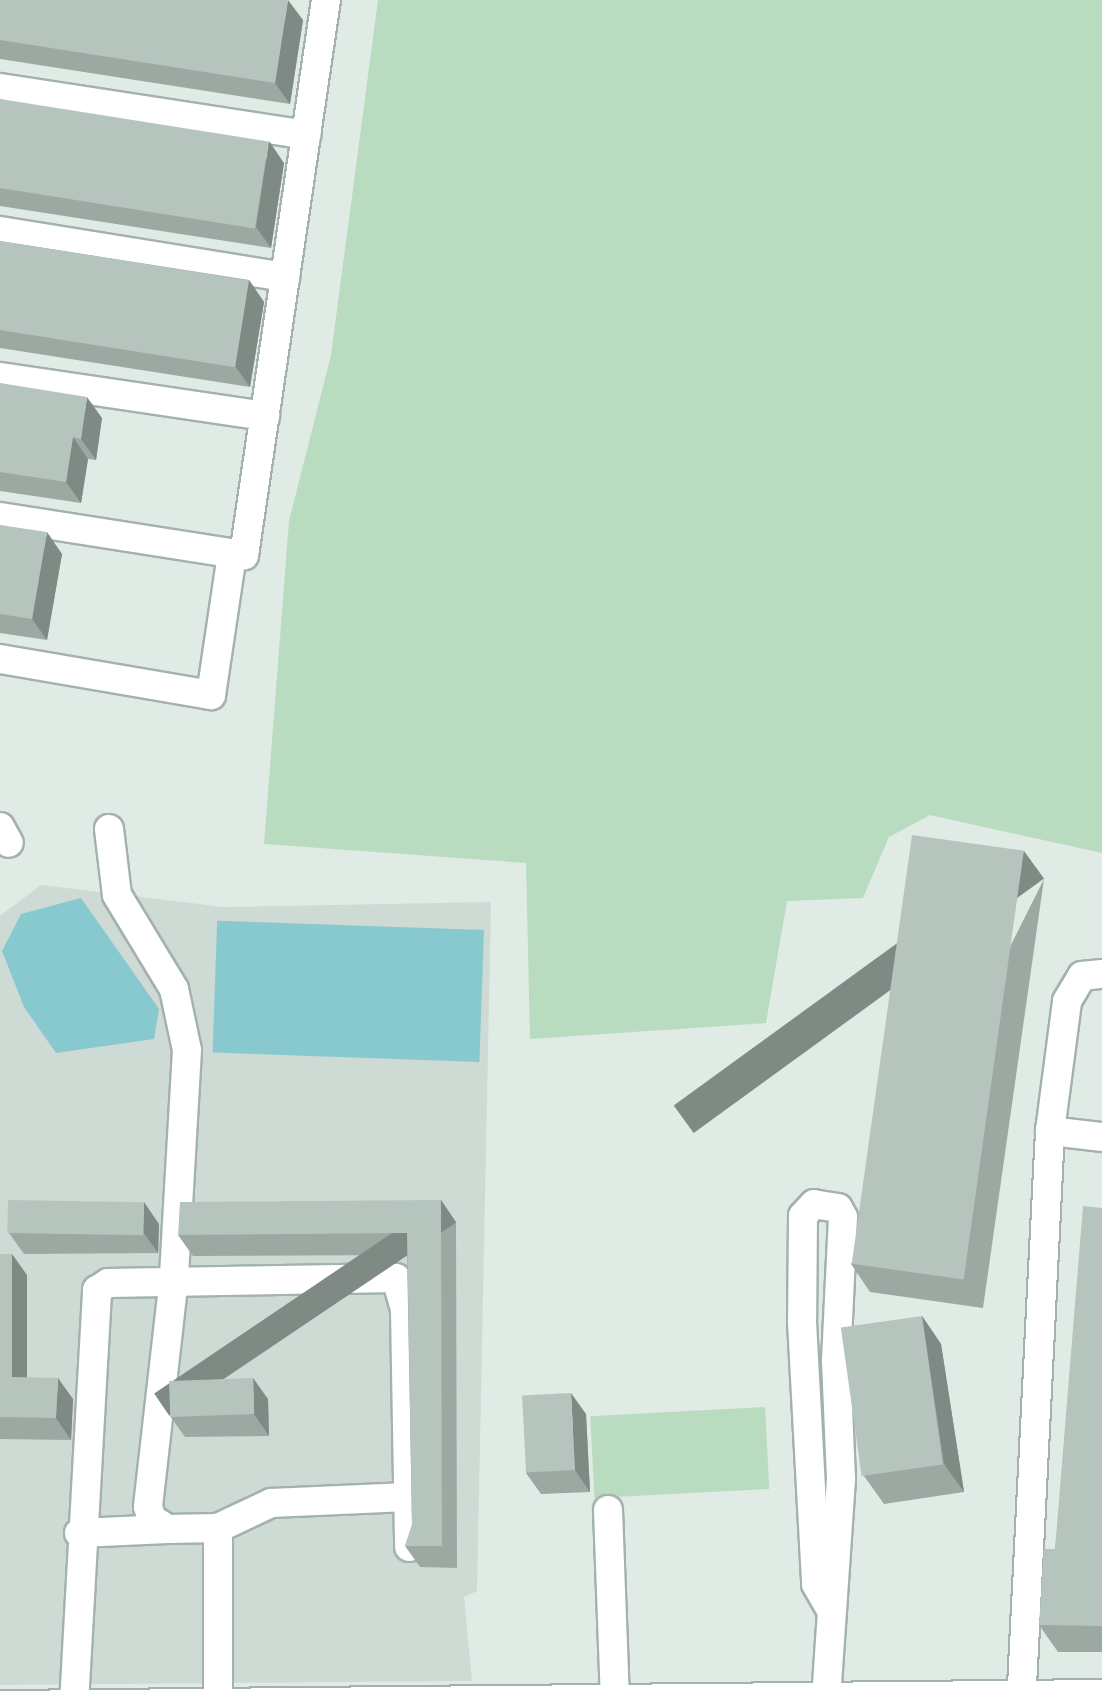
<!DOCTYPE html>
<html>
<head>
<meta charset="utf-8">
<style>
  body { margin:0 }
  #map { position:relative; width:1102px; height:1706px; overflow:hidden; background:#e0ebe5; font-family:Mulish,sans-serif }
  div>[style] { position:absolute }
  .built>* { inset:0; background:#cedad4 }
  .green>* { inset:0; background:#b9dcc0; transform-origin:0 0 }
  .water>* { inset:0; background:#88c9cf; transform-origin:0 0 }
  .roads { filter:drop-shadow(2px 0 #a3b2ac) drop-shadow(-2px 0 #a3b2ac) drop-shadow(0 2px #a3b2ac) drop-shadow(0 -2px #a3b2ac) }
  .minor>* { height:28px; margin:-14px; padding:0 14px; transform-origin:14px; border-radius:14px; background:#fff }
  .wall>* { inset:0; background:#9ca9a3 }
  .shaded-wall>* { inset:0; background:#7f8a85; transform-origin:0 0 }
  .building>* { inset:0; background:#b5c5be; transform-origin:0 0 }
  span { translate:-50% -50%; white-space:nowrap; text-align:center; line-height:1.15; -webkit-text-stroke:8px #f0f7f3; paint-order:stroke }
</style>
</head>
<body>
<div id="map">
  <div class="built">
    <div style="clip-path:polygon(41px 885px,224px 907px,491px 902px,477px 1591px,464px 1597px,472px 1681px,0 1685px,0 916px)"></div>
  </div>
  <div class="green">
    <div style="clip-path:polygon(378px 0,1102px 0,1102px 853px,930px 815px,889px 837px,863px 898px,787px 901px,766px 1023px,530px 1039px,526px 863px,264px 844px,289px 521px,331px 355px)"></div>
    <div style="left:765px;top:1407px;width:82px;height:175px;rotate:87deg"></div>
  </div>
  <div class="water">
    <div style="clip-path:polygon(81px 898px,159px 1009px,154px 1039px,56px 1053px,24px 1007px,2px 951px,21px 914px)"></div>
    <div style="left:484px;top:930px;width:132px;height:267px;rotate:92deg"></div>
  </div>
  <div class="roads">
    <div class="minor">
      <div style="left:0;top:88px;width:310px;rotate:8.7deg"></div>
      <div style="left:0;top:231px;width:289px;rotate:9.2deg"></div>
      <div style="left:0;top:377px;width:268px;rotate:8.4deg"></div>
      <div style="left:0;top:517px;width:247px;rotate:8.9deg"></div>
      <div style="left:244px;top:555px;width:561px;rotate:-81.6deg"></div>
      <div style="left:0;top:659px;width:214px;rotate:9.7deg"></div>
      <div style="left:211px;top:695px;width:143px;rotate:-81.5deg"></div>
      <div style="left:0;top:827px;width:18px;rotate:61deg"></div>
      <div style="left:109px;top:829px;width:66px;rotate:83.1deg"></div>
      <div style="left:117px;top:895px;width:110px;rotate:58.8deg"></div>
      <div style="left:174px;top:989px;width:62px;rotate:78deg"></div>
      <div style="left:187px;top:1050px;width:228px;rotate:93.3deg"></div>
      <div style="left:174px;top:1278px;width:230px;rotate:96.5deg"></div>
      <div style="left:148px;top:1507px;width:13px;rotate:72deg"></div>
      <div style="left:152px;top:1519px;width:19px;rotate:32deg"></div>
      <div style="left:168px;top:1529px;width:50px;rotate:-1.1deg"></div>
      <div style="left:218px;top:1528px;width:59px;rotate:-25.3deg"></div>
      <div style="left:271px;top:1503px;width:137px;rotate:-2.5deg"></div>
      <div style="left:1050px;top:1131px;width:131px;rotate:-82.5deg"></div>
      <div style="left:1067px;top:1001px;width:29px;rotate:-59deg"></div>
      <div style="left:1082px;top:976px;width:20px;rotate:-6deg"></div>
      <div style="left:608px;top:1510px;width:192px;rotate:87.9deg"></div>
      <div style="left:218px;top:1528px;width:178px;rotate:90deg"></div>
      <div style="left:79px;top:1533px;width:89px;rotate:-2.6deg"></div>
      <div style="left:826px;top:1699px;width:221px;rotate:-86.1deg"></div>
      <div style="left:841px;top:1479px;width:119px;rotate:-92.4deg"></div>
      <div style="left:836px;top:1360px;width:143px;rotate:-87.2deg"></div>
      <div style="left:843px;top:1217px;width:10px;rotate:-119deg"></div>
      <div style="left:838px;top:1208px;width:24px;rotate:-171deg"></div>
      <div style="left:814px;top:1204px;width:16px;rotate:133deg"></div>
      <div style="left:803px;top:1216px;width:106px;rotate:90.5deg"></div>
      <div style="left:802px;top:1322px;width:262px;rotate:86.9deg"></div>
      <div style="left:816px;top:1584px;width:30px;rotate:60deg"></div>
      <div style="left:74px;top:1704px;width:415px;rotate:-86.8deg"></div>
      <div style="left:97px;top:1290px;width:13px;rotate:-32deg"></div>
      <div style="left:108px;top:1283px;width:288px;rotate:-1deg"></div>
      <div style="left:396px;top:1278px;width:33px;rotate:74deg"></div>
      <div style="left:405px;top:1310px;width:237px;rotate:89deg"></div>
      <div style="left:0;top:1705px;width:1102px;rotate:-0.57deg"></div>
      <div style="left:1021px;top:1706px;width:576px;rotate:-87.11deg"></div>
      <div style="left:1050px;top:1131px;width:52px;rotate:6.6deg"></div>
    </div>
  </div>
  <div class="wall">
    <div style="clip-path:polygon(0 0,303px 20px,290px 104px,0 59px)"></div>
    <div style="clip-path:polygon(0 99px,284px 163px,271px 248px,0 206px)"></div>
    <div style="clip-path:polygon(0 241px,249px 280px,264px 302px,250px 387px,0 348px)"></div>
    <div style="clip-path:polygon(0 383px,102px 418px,96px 460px,88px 459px,81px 503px,0 491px)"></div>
    <div style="clip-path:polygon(0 525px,62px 554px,47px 640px,0 633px)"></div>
    <div style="clip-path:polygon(1044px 879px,983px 1308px,870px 1292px,851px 1264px)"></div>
    <div style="clip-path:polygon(441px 1200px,456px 1222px,457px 1568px,420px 1567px,405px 1546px,412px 1525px,407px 1255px,193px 1256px,178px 1235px)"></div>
    <div style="clip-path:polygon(1102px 1208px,1102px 1652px,1058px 1652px,1039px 1625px,1055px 1549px)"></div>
    <div style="clip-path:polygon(159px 1224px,158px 1253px,24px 1254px,9px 1233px)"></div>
    <div style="clip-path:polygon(0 1254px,27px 1275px,27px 1378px,73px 1399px,71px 1440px,0 1439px)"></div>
    <div style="clip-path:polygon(922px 1316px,941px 1344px,964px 1492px,884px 1504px,864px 1476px)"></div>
    <div style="clip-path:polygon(268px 1399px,269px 1436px,185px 1437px,170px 1416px)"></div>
    <div style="clip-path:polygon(586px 1414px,590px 1492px,541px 1494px,526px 1473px)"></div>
  </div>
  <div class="shaded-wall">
    <div style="clip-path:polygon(288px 0,303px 20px,290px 104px,275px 83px)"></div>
    <div style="clip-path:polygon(269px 141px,284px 163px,271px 248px,256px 227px)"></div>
    <div style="clip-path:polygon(249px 280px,264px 302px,250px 387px,235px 366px)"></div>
    <div style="clip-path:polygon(87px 397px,102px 418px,96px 460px,81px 439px)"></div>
    <div style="clip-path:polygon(73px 437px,88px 459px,81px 503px,66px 482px)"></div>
    <div style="clip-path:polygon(47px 532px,62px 554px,47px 640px,32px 619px)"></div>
    <div style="left:1024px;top:851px;width:34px;height:433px;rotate:54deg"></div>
    <div style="left:441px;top:1200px;width:27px;height:346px;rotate:56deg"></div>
    <div style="clip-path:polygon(144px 1202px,159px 1224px,158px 1253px,143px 1232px)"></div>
    <div style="clip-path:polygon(12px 1254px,27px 1275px,27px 1399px,12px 1377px)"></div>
    <div style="clip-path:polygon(922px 1316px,941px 1344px,964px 1492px,944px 1464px)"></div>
    <div style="clip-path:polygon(58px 1378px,73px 1399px,71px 1440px,56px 1418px)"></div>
    <div style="clip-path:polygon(253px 1378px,268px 1399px,269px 1436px,254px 1414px)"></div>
    <div style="clip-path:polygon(571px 1393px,586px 1414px,590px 1492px,575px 1470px)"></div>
  </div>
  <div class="building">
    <div style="clip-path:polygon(0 0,288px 0,275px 83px,0 40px)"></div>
    <div style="left:0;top:99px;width:272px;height:88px;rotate:9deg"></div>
    <div style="left:0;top:241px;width:252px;height:88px;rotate:9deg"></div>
    <div style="clip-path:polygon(0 383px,87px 397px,81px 439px,73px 437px,66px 482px,0 472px)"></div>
    <div style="clip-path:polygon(0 525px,47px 532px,32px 619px,0 614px)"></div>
    <div style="left:912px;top:835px;width:113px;height:433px;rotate:8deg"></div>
    <div style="left:8px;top:1200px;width:136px;height:33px;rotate:1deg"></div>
    <div style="clip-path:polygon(441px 1200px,442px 1546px,405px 1546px,412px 1525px,407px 1233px,178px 1235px,180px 1202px)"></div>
    <div style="clip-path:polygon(1083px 1206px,1102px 1208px,1102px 1626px,1039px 1625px,1044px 1549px,1055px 1549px)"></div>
    <div style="clip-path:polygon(0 1254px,12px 1254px,12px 1377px,58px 1378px,56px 1418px,0 1417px)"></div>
    <div style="left:922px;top:1316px;width:150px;height:82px;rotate:82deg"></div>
    <div style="left:253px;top:1378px;width:36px;height:84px;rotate:88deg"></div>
    <div style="left:571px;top:1393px;width:77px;height:49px;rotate:87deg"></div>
  </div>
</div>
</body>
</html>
